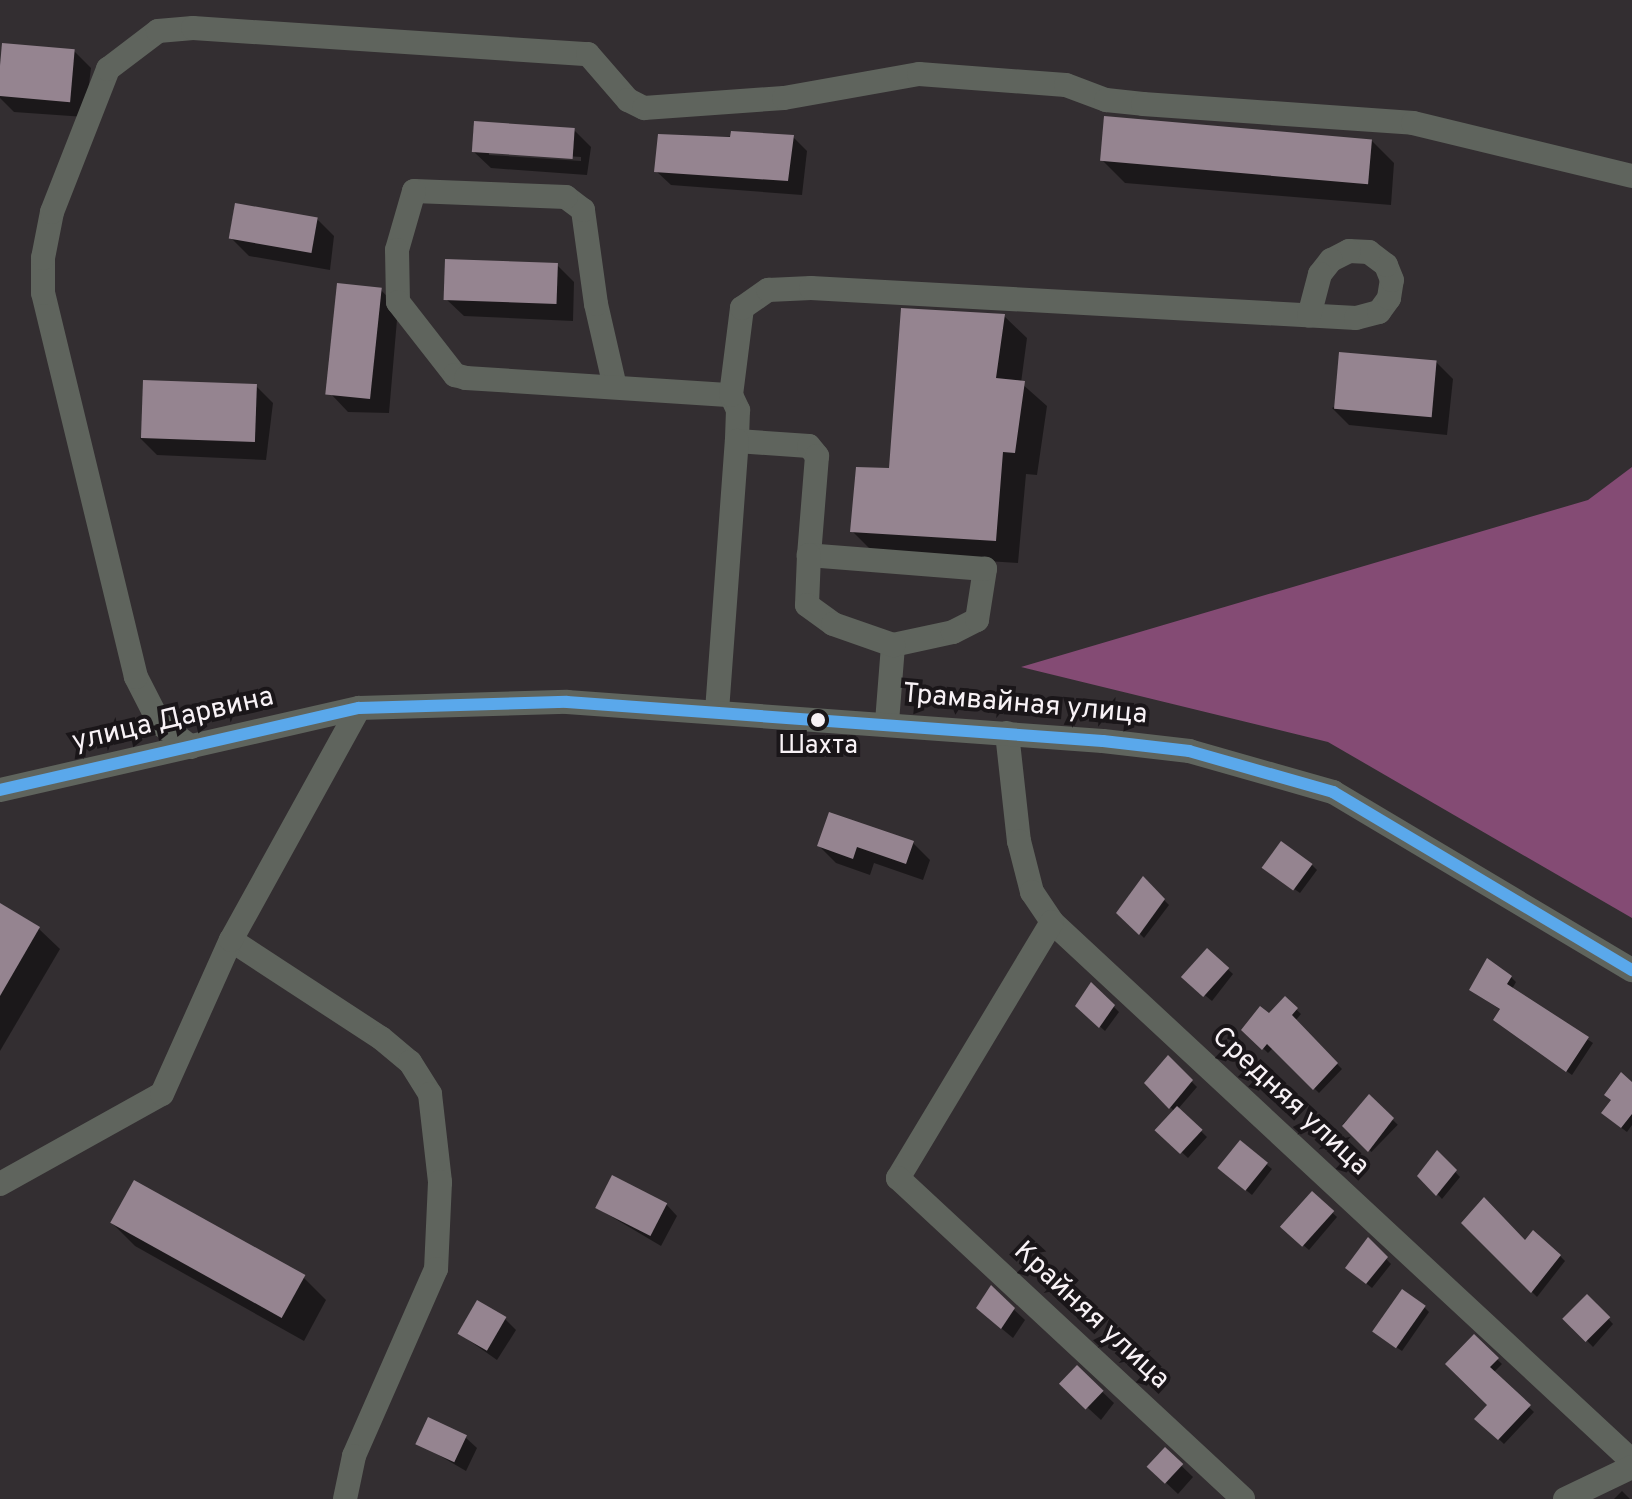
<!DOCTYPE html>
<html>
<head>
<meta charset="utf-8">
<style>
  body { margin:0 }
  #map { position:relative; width:1632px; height:1499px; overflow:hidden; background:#332e31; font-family:Overpass,sans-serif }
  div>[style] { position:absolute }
  .forest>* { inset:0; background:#844b74 }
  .shadow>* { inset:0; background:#0007; transform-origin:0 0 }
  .building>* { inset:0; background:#958490; transform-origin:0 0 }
  .minor>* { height:24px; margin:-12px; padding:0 12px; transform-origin:12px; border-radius:12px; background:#5f645d }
  .bus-1>* { height:12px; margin:-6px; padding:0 6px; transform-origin:6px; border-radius:6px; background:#5aa8eb }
  .dots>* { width:22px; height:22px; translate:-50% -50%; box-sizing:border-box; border:4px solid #1a1619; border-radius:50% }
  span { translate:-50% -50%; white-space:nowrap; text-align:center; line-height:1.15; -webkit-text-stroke:8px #1a1619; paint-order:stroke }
  .bus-label { font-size:26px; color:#f8f2f6 }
  .street-label { font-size:28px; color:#f8f2f6 }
</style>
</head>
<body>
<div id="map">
  <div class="forest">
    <div style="clip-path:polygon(1632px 467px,1632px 918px,1328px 742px,1021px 667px,1588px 500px)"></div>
  </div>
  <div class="shadow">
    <div style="clip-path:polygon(3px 45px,74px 51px,91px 68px,85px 117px,14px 112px,0 98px)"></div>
    <div style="clip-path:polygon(evenodd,574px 130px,591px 147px,587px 175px,491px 168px,473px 151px,574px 130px,489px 151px,581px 157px,581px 161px,489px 155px,489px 151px)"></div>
    <div style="clip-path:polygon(660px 136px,793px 137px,807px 151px,802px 195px,671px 185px,656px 171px)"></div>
    <div style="clip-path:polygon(1371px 140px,1394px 163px,1391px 205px,1125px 183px,1102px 160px)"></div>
    <div style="clip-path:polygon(317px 219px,334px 236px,330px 270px,249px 256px,232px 239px)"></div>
    <div style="clip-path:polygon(557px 265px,574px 282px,573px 321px,464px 316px,446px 299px)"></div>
    <div style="clip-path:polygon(381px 290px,398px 308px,389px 413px,348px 412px,331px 394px)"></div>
    <div style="clip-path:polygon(1004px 316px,1027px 338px,1021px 383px,1047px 406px,1037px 475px,1026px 474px,1018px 563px,875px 554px,852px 531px)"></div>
    <div style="clip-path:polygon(1436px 362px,1453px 379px,1447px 435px,1349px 425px,1332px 408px)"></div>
    <div style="clip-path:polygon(256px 386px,273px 403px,266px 460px,157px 455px,140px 438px)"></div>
    <div style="clip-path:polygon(913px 843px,930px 860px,923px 880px,874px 863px,870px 875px,836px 863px,819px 846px)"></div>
    <div style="clip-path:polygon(1312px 865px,1317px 870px,1300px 893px,1270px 872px)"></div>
    <div style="clip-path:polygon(1143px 879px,1169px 905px,1144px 938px,1118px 912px)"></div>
    <div style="clip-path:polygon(0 906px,39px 929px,60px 949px,0 1051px)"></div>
    <div style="clip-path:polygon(1208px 951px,1233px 974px,1212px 1001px,1191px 984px)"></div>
    <div style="clip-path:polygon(1511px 977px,1516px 982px,1512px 989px,1593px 1043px,1572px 1075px,1501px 1024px,1501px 1010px,1476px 994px)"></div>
    <div style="clip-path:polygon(1092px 985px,1119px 1012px,1105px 1031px,1077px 1006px)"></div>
    <div style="clip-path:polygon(1285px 999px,1301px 1014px,1295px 1021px,1342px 1069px,1319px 1093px,1273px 1048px,1268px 1053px,1244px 1030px,1269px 1016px)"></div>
    <div style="clip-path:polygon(1168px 1058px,1197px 1087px,1178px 1109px,1207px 1137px,1188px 1158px,1158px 1130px,1175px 1112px,1147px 1083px)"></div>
    <div style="clip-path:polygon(1632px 1085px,1632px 1125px,1627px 1132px,1608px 1118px)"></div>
    <div style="left:1369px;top:1097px;width:40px;height:38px;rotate:44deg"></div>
    <div style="clip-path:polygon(1240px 1143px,1272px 1169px,1252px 1195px,1225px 1173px)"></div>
    <div style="clip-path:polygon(1437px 1153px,1460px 1177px,1442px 1199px,1420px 1175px)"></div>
    <div style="clip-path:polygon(1312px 1194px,1337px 1217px,1309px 1250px,1289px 1233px)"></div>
    <div style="clip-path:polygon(666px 1204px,677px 1216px,661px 1246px,597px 1208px)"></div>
    <div style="clip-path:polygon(112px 1223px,304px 1278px,326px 1300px,304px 1341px,135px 1246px)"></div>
    <div style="clip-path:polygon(1463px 1223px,1560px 1256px,1565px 1261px,1537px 1297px)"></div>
    <div style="clip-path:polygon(1368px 1240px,1391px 1264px,1372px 1288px,1352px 1272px)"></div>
    <div style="clip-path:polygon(991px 1288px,1025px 1320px,1013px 1338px,989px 1318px)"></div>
    <div style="clip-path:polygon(1588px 1297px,1613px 1324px,1593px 1347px,1567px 1320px)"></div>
    <div style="clip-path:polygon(1424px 1307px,1429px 1312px,1402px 1351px,1378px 1335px)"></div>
    <div style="clip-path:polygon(505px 1319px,516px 1330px,497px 1360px,460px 1334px)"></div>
    <div style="clip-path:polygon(1474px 1337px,1502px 1364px,1493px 1373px,1534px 1412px,1504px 1444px,1477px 1419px,1490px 1405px)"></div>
    <div style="clip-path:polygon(1077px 1368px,1114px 1403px,1101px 1420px,1075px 1396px)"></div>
    <div style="clip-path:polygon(465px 1437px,477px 1448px,466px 1471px,418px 1443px)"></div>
    <div style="clip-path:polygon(1165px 1450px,1193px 1477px,1178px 1494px,1161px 1478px)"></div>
    <div style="clip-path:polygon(1622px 1491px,1630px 1499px,1614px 1499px)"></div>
  </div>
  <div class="building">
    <div style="left:2px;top:43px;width:73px;height:53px;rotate:5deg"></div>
    <div style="left:1104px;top:116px;width:269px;height:45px;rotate:5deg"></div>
    <div style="left:474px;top:121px;width:101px;height:31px;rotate:4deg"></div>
    <div style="clip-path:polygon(731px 131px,794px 135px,788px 181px,654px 172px,658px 134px,730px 137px)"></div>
    <div style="left:235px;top:203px;width:84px;height:36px;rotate:10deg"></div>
    <div style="left:445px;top:259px;width:113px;height:41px;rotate:2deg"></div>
    <div style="left:337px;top:283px;width:45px;height:112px;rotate:6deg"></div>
    <div style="clip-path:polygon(901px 308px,1005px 314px,996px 378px,1025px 381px,1015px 453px,1003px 452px,996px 541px,850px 532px,856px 467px,889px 468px)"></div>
    <div style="left:1339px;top:352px;width:98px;height:57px;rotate:5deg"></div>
    <div style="left:143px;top:380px;width:114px;height:58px;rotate:2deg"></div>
    <div style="clip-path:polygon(829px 812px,914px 841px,906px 864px,857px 847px,853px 859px,817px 846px)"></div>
    <div style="left:1281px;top:841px;width:39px;height:33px;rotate:36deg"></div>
    <div style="clip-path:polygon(1143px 876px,1165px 899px,1139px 935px,1116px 913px)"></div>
    <div style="clip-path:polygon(0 903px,40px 927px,0 996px)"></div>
    <div style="left:1207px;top:948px;width:30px;height:39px;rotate:42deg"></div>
    <div style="clip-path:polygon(1487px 958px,1512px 976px,1507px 984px,1589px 1037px,1566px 1072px,1493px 1020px,1500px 1009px,1469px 990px)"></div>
    <div style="clip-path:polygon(1091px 982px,1115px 1005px,1099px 1028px,1075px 1006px)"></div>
    <div style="clip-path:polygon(1285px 996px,1298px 1008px,1292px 1015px,1338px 1063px,1313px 1090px,1267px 1044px,1262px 1050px,1241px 1030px,1260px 1006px,1269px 1013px)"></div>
    <div style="clip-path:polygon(1168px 1055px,1193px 1080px,1169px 1109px,1144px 1083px)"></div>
    <div style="clip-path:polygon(1621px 1072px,1632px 1082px,1632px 1114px,1621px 1128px,1601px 1113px,1611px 1100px,1604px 1095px)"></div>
    <div style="clip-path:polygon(1369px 1094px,1394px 1118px,1368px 1152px,1342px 1126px)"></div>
    <div style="left:1177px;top:1106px;width:35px;height:33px;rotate:43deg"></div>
    <div style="left:1240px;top:1140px;width:36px;height:36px;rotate:39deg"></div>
    <div style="clip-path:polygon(1437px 1150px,1457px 1170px,1436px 1196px,1417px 1176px)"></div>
    <div style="left:612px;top:1175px;width:62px;height:37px;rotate:27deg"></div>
    <div style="left:134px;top:1180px;width:196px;height:49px;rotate:29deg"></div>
    <div style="left:1312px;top:1191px;width:30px;height:48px;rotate:42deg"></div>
    <div style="clip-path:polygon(1484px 1197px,1525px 1240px,1533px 1230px,1561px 1255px,1531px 1293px,1461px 1223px)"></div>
    <div style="clip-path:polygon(1368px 1237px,1388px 1257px,1366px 1284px,1345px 1268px)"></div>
    <div style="clip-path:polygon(991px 1285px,1015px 1308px,1001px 1329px,976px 1308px)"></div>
    <div style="left:1402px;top:1289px;width:29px;height:52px;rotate:35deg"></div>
    <div style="left:1587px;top:1294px;width:33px;height:35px;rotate:45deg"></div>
    <div style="left:477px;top:1300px;width:34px;height:39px;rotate:30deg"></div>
    <div style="clip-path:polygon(1474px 1334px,1499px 1358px,1490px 1367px,1531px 1405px,1498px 1440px,1474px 1419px,1487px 1405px,1445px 1364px)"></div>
    <div style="left:1077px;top:1365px;width:37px;height:26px;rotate:44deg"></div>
    <div style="left:428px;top:1417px;width:43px;height:30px;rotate:25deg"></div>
    <div style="left:1165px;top:1447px;width:25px;height:27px;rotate:43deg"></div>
  </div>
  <div class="minor">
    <div style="left:615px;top:387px;width:85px;rotate:-102.9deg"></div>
    <div style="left:596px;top:304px;width:95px;rotate:-97.9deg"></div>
    <div style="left:583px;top:210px;width:21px;rotate:-143deg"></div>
    <div style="left:566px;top:197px;width:152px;rotate:-177.7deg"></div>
    <div style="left:414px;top:191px;width:61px;rotate:106.1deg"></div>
    <div style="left:397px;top:250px;width:52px;rotate:88.9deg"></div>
    <div style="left:398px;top:302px;width:93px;rotate:52deg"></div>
    <div style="left:455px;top:375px;width:11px;rotate:15deg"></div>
    <div style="left:466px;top:378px;width:266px;rotate:3.7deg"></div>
    <div style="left:731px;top:395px;width:17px;rotate:65deg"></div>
    <div style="left:738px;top:410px;width:31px;rotate:92deg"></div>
    <div style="left:737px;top:441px;width:72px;rotate:4deg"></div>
    <div style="left:809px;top:446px;width:13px;rotate:51deg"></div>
    <div style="left:817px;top:456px;width:99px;rotate:94.6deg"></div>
    <div style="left:731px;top:395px;width:88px;rotate:-82.8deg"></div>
    <div style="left:742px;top:308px;width:32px;rotate:-35deg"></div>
    <div style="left:768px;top:290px;width:43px;rotate:-2.7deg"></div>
    <div style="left:811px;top:288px;width:546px;rotate:3.15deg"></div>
    <div style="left:1356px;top:318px;width:24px;rotate:-15deg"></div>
    <div style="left:1379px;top:312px;width:17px;rotate:-54deg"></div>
    <div style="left:1389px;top:298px;width:18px;rotate:-81deg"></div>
    <div style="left:1392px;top:280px;width:16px;rotate:-112deg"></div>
    <div style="left:1386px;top:265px;width:21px;rotate:-143deg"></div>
    <div style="left:1369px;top:252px;width:20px;rotate:-177deg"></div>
    <div style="left:1349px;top:251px;width:20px;rotate:153deg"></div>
    <div style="left:1331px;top:260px;width:18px;rotate:128deg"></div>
    <div style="left:1320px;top:274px;width:43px;rotate:104.7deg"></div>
    <div style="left:717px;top:711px;width:271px;rotate:-85.8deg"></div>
    <div style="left:887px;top:722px;width:77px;rotate:-85.5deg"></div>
    <div style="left:893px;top:645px;width:61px;rotate:-12.2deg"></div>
    <div style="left:953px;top:632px;width:27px;rotate:-27deg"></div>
    <div style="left:977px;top:620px;width:52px;rotate:-81.1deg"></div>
    <div style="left:985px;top:569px;width:177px;rotate:-175.5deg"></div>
    <div style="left:809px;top:555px;width:50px;rotate:92.3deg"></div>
    <div style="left:807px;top:605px;width:32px;rotate:36deg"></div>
    <div style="left:833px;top:624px;width:64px;rotate:19.3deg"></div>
    <div style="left:1007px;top:733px;width:109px;rotate:83.7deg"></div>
    <div style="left:1019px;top:841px;width:53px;rotate:75.7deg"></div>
    <div style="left:1032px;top:892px;width:36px;rotate:56deg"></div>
    <div style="left:1052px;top:922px;width:792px;rotate:42.9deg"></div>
    <div style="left:191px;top:747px;width:39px;rotate:-143deg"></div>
    <div style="left:160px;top:724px;width:53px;rotate:-117.1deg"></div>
    <div style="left:136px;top:677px;width:395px;rotate:-103.6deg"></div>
    <div style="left:43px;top:293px;width:35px;rotate:-90deg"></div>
    <div style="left:43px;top:258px;width:47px;rotate:-78.9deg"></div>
    <div style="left:52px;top:212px;width:154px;rotate:-68.6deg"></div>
    <div style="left:108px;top:69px;width:63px;rotate:-37.2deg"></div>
    <div style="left:158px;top:31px;width:35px;rotate:-5deg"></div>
    <div style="left:193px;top:28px;width:396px;rotate:3.8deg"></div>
    <div style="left:588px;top:54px;width:61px;rotate:49deg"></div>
    <div style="left:628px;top:100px;width:18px;rotate:27deg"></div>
    <div style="left:644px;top:108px;width:140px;rotate:-4.1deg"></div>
    <div style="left:784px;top:98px;width:137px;rotate:-10.1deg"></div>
    <div style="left:919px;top:74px;width:147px;rotate:4.3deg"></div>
    <div style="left:1066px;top:85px;width:43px;rotate:20.6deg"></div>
    <div style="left:1106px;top:100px;width:37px;rotate:6deg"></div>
    <div style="left:1143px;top:104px;width:271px;rotate:4deg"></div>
    <div style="left:1413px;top:123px;width:225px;rotate:13.6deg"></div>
    <div style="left:0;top:790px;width:368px;rotate:-12.9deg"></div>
    <div style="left:359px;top:708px;width:208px;rotate:-1.7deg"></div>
    <div style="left:567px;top:702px;width:537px;rotate:4.16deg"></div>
    <div style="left:1103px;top:741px;width:87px;rotate:6.6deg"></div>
    <div style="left:1189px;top:751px;width:150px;rotate:15.9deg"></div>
    <div style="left:1333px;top:792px;width:348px;rotate:30.8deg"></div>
    <div style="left:1052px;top:922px;width:299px;rotate:121deg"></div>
    <div style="left:898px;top:1178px;width:471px;rotate:42.9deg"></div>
    <div style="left:231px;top:940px;width:179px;rotate:33.2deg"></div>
    <div style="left:381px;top:1038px;width:38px;rotate:40deg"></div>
    <div style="left:410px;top:1062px;width:38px;rotate:58deg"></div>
    <div style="left:430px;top:1094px;width:89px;rotate:83.5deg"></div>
    <div style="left:440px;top:1182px;width:87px;rotate:92.6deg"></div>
    <div style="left:436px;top:1269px;width:204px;rotate:113.7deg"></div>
    <div style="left:354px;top:1456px;width:44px;rotate:101.8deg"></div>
    <div style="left:0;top:1184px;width:185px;rotate:-29.1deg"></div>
    <div style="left:162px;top:1094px;width:169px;rotate:-65.9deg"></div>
    <div style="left:231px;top:940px;width:265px;rotate:-61.1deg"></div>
    <div style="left:1565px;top:1499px;width:74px;rotate:-25.5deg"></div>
  </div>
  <div class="bus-1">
    <div style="left:0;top:790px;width:368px;rotate:-12.9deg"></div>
    <div style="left:359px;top:708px;width:208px;rotate:-1.7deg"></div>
    <div style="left:567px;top:702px;width:537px;rotate:4.16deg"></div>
    <div style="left:1103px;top:741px;width:87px;rotate:6.6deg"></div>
    <div style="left:1189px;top:751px;width:150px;rotate:15.9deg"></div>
    <div style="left:1333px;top:792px;width:348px;rotate:30.8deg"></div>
  </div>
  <div class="dots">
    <div style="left:818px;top:720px;background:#f8f2f6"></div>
  </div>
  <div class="bus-label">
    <span style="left:818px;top:747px">Шахта</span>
  </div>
  <div class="street-label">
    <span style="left:1025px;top:705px;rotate:5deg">Трамвайная улица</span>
    <span style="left:173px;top:720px;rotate:-13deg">улица Дарвина</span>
    <span style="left:1290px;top:1102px;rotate:43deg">Средняя улица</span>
    <span style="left:1091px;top:1316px;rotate:43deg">Крайняя улица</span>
  </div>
</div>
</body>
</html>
